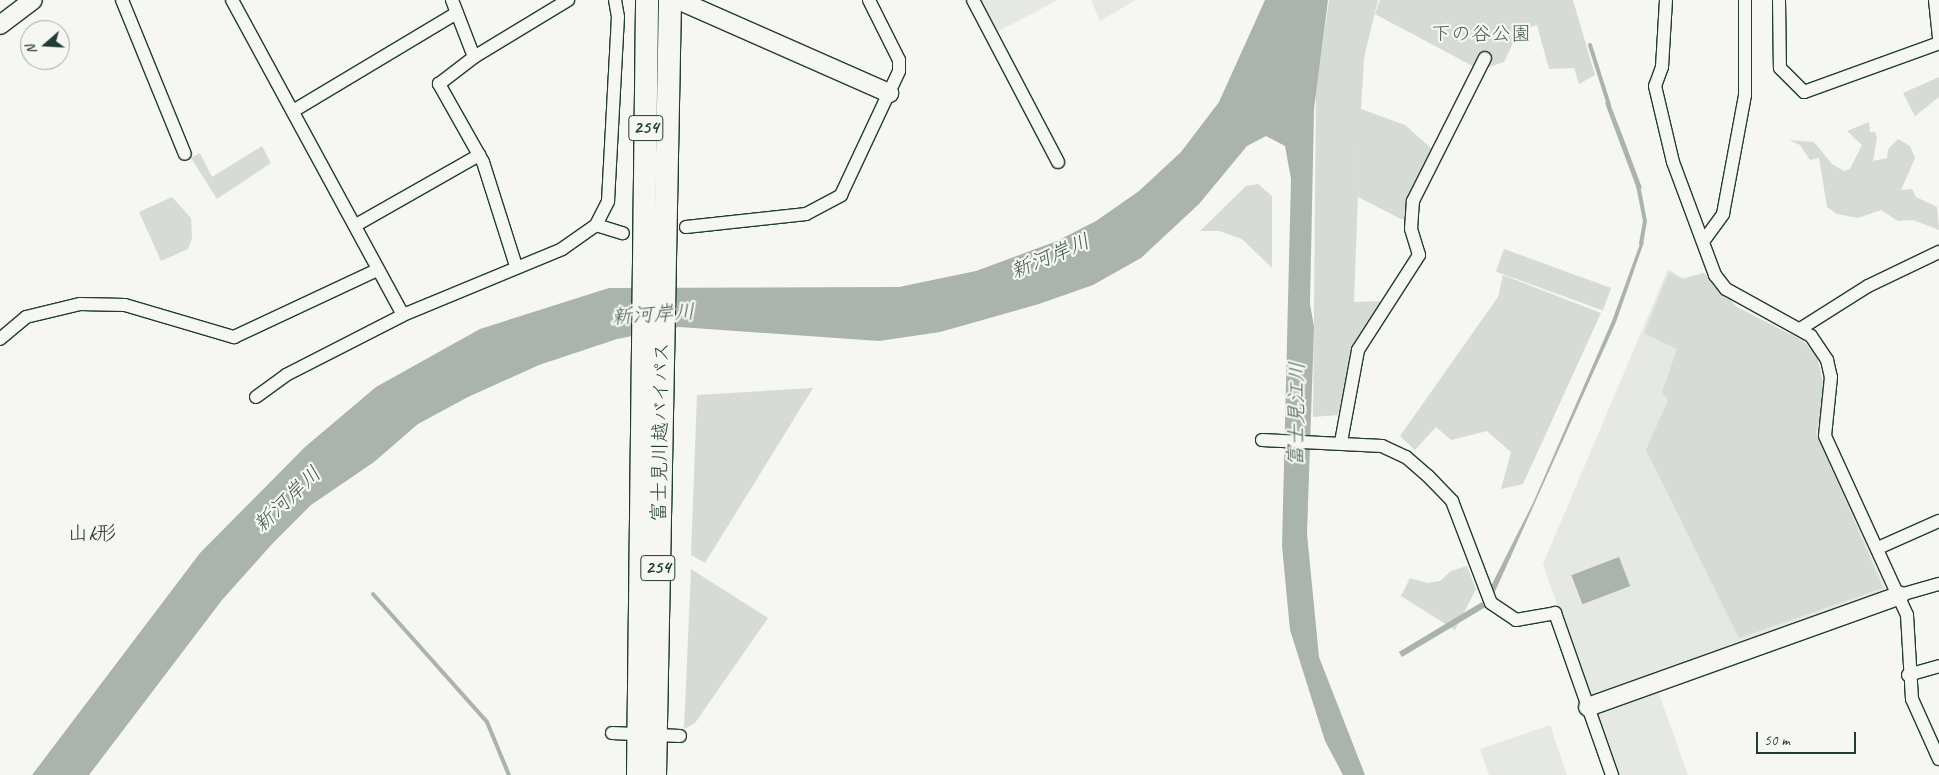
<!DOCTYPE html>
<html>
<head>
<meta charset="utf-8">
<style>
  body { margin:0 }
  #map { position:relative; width:1939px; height:775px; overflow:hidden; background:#f6f6f2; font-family:Caveat,"Klee One",sans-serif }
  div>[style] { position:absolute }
  .built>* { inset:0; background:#e6e8e4 }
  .green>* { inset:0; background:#d6dbd6; transform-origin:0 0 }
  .water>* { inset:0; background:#aab3ae; transform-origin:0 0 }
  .stream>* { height:4px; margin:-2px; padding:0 2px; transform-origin:2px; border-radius:2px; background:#aab3ae }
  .roads { filter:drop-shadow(1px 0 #1f3d34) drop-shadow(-1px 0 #1f3d34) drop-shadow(0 1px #1f3d34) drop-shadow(0 -1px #1f3d34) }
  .street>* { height:12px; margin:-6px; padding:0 6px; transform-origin:6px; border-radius:6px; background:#f6f6f2 }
  .secondary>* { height:18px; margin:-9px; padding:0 9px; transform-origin:9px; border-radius:9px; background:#f6f6f2 }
  .highway>* { height:22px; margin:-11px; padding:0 11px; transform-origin:11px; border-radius:11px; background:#f6f6f2 }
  span { translate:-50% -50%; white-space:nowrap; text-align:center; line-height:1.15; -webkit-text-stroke:4.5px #f6f6f2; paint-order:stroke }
  .shield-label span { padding:1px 4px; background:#f6f6f2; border:1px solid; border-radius:4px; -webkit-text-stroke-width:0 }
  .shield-label { font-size:19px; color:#1f3d34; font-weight:700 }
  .park-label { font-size:20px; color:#445d54 }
  .street-label { font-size:20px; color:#1f3d34 }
  .water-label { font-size:21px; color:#425a52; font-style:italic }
  .neighbourhood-label { font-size:21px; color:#1f3d34 }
  .north { position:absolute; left:20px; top:20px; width:50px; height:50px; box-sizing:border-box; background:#f6f6f2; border:1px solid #a0aca6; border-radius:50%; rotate:251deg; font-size:14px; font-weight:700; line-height:20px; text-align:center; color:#1f3d34 }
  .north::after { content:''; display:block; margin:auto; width:18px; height:22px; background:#1f3d34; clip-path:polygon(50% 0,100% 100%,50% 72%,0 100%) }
  .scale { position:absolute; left:1756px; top:732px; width:100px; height:22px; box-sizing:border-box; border:2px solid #1f3d34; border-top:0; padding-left:6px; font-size:15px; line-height:18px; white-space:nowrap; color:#1f3d34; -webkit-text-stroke:4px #f6f6f2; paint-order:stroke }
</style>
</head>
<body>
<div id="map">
  <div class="built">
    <div style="clip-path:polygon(979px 0,1058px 0,995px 33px)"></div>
    <div style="clip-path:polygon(1091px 0,1136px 0,1100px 21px)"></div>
    <div style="clip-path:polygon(1668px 269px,1683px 278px,1704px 273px,1737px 307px,1803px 340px,1817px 355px,1826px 396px,1817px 431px,1887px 592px,1594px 697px,1588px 693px,1543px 564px)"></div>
    <div style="clip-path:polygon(1658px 691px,1688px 775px,1617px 775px,1596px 713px)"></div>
    <div style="clip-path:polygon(1550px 725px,1567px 775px,1489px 775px,1480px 749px)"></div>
  </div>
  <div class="green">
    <div style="clip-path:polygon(1329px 0,1378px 0,1364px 58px,1361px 109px,1405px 125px,1432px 149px,1410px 197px,1406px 219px,1401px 219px,1358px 197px,1360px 138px,1354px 302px,1386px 301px,1355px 344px,1338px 415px,1313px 417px,1316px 89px)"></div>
    <div style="clip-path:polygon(1380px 0,1573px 0,1595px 75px,1579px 84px,1574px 68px,1549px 69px,1537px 25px,1519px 31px,1504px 62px,1480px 70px,1375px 14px)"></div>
    <div style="clip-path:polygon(1939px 77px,1939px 97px,1915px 116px,1903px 93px)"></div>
    <div style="clip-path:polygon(1869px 122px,1870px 132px,1875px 132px,1877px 138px,1873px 161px,1887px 158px,1888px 149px,1898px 139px,1910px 146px,1915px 158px,1901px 190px,1912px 189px,1916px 197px,1937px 207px,1939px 230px,1913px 220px,1898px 221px,1881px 210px,1858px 218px,1837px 214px,1827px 207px,1819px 158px,1810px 160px,1800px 145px,1789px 140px,1814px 142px,1832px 164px,1844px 171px,1850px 169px,1862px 145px,1847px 131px)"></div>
    <div style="clip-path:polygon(262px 146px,271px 163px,217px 199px,191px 158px,200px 153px,212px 177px)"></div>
    <div style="clip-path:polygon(1258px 184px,1272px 196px,1272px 268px,1242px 239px,1219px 231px,1200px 231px,1246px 186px)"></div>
    <div style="clip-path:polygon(172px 197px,191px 218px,192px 238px,188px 249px,161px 261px,139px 212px)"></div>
    <div style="left:1504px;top:249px;width:114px;height:24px;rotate:20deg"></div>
    <div style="clip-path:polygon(1669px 272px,1682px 279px,1704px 273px,1737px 307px,1803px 341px,1817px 355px,1825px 395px,1816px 432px,1883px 588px,1739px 638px,1646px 450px,1668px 400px,1662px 392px,1677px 349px,1644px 333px)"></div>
    <div style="clip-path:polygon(1503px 275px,1601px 313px,1523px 484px,1501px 489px,1511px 452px,1487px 431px,1451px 440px,1436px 427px,1415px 450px,1400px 436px,1498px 297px)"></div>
    <div style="clip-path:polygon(813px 388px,705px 563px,691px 555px,697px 395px)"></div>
    <div style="clip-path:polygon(1467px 566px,1476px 589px,1455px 630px,1401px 596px,1410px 578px,1427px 583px,1440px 581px,1451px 571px)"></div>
    <div style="clip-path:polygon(691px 569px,768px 618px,695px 723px,684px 729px)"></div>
  </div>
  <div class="water">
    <div style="clip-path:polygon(1265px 0,1328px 0,1314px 109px,1310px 304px,1314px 327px,1307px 534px,1319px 657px,1365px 775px,1343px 775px,1325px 741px,1290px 630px,1282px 546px,1291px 179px,1285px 146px,1266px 136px,1247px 146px,1199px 204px,1141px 258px,1093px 285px,1039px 304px,940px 332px,879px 341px,679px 327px,617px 339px,539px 365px,468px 397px,418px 424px,374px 462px,311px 505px,272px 544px,222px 600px,89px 775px,32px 775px,200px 553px,305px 447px,376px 387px,480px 329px,609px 288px,899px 287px,976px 271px,1057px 241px,1096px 221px,1139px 191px,1181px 152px,1219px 102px)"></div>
    <div style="clip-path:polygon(1609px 101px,1623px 137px,1642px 188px,1637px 189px,1605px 103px)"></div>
    <div style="clip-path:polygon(1641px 241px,1644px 242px,1616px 322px,1493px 596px,1490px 588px,1533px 503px,1612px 321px)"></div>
    <div style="left:1619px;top:557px;width:31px;height:51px;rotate:69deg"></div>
    <div style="left:1482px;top:602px;width:6px;height:97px;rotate:59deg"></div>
  </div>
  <div class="stream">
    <div style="left:1590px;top:45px;width:63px;rotate:72.4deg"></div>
    <div style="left:1638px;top:185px;width:37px;rotate:79deg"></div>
    <div style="left:1645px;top:221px;width:23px;rotate:100deg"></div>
    <div style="left:373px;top:594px;width:171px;rotate:48.3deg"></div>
    <div style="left:487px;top:722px;width:57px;rotate:67.5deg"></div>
  </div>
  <div class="roads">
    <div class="street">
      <div style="left:122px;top:0;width:166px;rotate:67.8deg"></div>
      <div style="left:232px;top:0;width:358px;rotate:61.5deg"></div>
      <div style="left:452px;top:0;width:61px;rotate:68.9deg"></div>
      <div style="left:973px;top:0;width:183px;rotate:62.3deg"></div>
      <div style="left:1666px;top:0;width:67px;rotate:93.4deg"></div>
      <div style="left:1662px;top:67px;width:20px;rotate:110deg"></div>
      <div style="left:1655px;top:86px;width:78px;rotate:76.7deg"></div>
      <div style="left:1673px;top:162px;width:121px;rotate:69.6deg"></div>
      <div style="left:1715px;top:275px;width:18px;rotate:52deg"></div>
      <div style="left:1726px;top:289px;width:97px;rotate:28.9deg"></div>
      <div style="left:1811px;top:336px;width:29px;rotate:56deg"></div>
      <div style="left:1827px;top:360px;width:17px;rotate:77deg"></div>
      <div style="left:1831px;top:377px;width:59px;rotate:95.8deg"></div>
      <div style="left:1825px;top:436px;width:197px;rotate:65.4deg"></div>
      <div style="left:1907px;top:615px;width:84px;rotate:86.6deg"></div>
      <div style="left:1912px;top:699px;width:66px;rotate:65.8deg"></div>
      <div style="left:1779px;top:0;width:68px;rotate:89.2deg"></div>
      <div style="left:1780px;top:68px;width:34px;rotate:45deg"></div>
      <div style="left:1804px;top:92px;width:144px;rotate:-19.9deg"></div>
      <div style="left:1935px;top:0;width:39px;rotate:84deg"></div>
      <div style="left:293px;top:111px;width:191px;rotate:-30.9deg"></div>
      <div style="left:356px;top:225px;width:142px;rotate:-29.6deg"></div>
      <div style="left:596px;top:225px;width:28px;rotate:17deg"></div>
      <div style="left:686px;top:227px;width:121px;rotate:-6.2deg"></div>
      <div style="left:806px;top:214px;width:40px;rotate:-28deg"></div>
      <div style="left:841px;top:195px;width:137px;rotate:-64.9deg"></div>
      <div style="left:899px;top:71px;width:11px;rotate:-90deg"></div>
      <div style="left:899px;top:60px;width:67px;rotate:-116.6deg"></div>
      <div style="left:1705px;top:239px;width:31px;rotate:-54deg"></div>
      <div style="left:1723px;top:214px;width:121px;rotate:-79.5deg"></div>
      <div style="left:1745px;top:95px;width:95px;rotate:-90deg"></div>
      <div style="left:516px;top:266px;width:109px;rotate:-107.6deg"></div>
      <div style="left:483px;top:162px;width:90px;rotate:-119.4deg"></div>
      <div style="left:439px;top:84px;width:44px;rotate:-37.6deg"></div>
      <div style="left:474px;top:57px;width:110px;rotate:-31.2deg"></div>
      <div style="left:1800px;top:329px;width:80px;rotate:-32.3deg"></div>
      <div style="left:1868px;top:286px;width:79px;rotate:-25.6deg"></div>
      <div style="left:0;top:339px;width:34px;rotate:-40deg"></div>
      <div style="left:26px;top:317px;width:56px;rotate:-13.5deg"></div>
      <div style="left:80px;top:304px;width:45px;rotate:1.3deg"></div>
      <div style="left:125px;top:305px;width:114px;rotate:16.4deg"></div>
      <div style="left:234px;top:337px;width:158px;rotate:-25.1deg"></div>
      <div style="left:256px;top:397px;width:37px;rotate:-36deg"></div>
      <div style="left:286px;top:375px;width:131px;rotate:-27.1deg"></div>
      <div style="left:403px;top:315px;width:172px;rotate:-22.5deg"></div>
      <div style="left:562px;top:249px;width:42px;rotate:-35.2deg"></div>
      <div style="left:596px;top:225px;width:27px;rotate:-63deg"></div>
      <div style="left:608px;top:201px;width:184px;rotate:-86.9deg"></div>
      <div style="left:618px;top:17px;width:17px;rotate:-100deg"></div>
      <div style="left:1262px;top:440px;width:120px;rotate:2.9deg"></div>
      <div style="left:1382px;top:446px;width:26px;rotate:25deg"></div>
      <div style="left:1406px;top:457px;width:29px;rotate:41deg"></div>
      <div style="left:1428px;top:476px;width:35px;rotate:46deg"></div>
      <div style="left:1452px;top:501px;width:109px;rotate:69.1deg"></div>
      <div style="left:1491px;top:603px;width:30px;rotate:34deg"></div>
      <div style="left:1516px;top:620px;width:40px;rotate:-10deg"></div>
      <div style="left:1555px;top:613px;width:172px;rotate:70.6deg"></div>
      <div style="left:1341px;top:442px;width:94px;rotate:-79.5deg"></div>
      <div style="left:1358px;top:350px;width:113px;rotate:-57.3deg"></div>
      <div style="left:1419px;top:255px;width:27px;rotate:-107deg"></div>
      <div style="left:1411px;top:229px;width:28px;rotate:-86deg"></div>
      <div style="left:1413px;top:201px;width:160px;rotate:-63.3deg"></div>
      <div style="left:1878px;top:548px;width:67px;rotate:-23.9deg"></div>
      <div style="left:1900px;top:595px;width:41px;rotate:-15.8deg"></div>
      <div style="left:1908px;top:675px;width:32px;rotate:-16deg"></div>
      <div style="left:612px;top:733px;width:68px;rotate:2.5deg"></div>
    </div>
    <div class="secondary">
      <div style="left:678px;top:0;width:231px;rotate:23.8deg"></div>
      <div style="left:0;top:25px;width:41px;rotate:-37.1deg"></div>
      <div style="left:1588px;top:707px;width:331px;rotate:-19.7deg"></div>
    </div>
    <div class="highway">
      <div style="left:638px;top:775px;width:775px;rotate:-89.33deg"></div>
      <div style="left:655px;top:775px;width:775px;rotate:-88.89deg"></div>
    </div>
  </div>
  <div class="shield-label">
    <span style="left:646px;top:128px">254</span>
    <span style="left:658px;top:568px">254</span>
  </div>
  <div class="park-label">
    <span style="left:1481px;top:33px">下の谷公園</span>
  </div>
  <div class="street-label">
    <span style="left:660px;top:432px;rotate:-89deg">富士見川越バイパス</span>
  </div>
  <div class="water-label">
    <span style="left:1050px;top:256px;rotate:-23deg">新河岸川</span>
    <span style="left:653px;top:314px;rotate:-4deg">新河岸川</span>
    <span style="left:1296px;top:414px;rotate:-89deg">富士見江川</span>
    <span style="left:287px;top:499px;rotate:-44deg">新河岸川</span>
  </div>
  <div class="neighbourhood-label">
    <span style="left:92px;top:533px">山k形</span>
  </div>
  <div class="north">N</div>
  <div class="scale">50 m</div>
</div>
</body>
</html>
